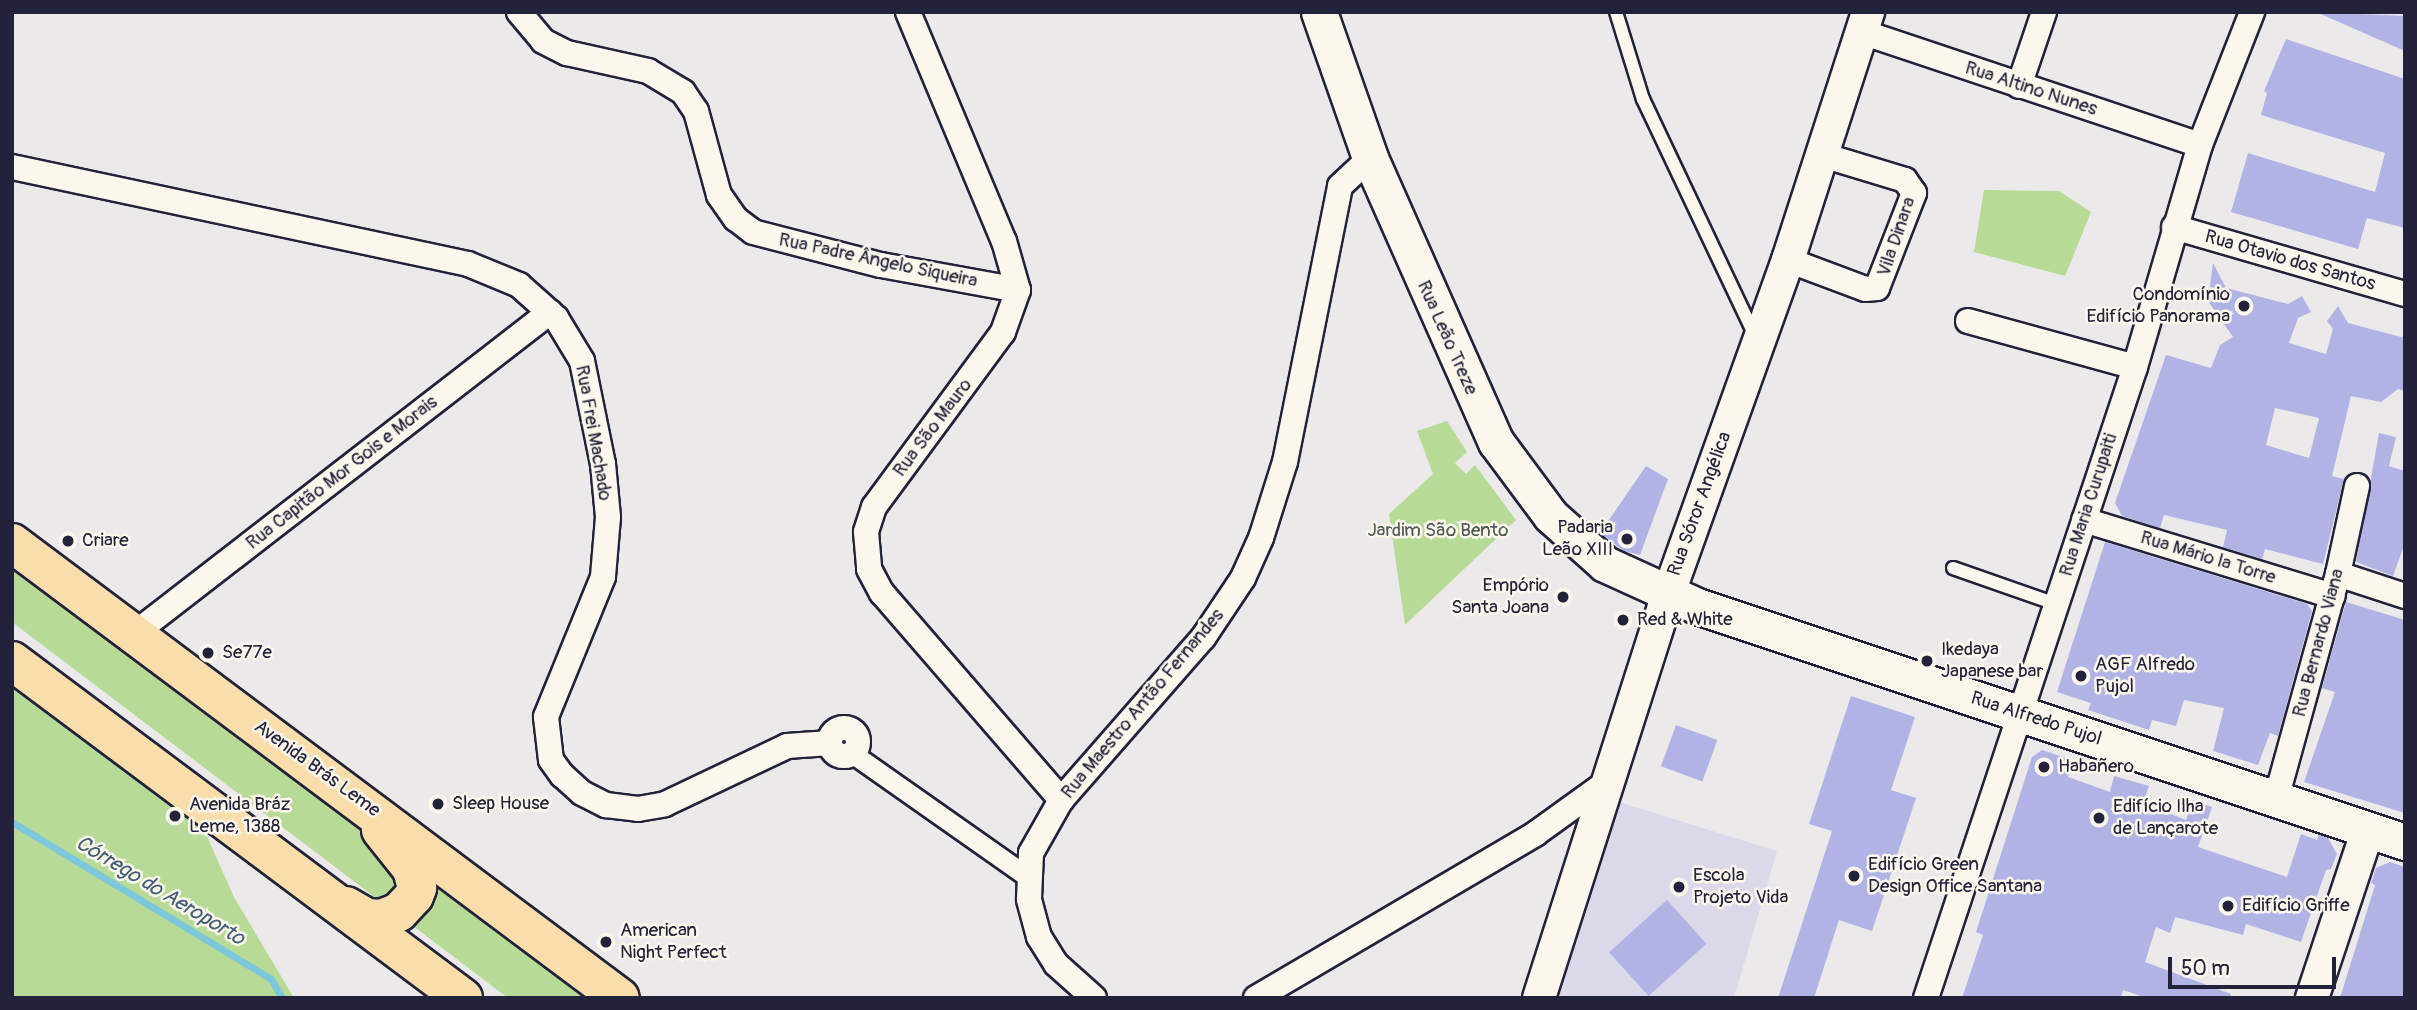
<!DOCTYPE html>
<html>
<head>
<meta charset="utf-8">
<style>
  body { margin:0 }
  #map { position:relative; width:2417px; height:1010px; overflow:hidden; background:#ece9eb; font-family:Pangolin,sans-serif }
  div>[style] { position:absolute }
  .built>* { inset:0; background:#dbd9e9 }
  .green>* { inset:0; background:#b7db96 }
  .stream>* { height:7px; margin:-3.5px; padding:0 3.5px; transform-origin:3.5px; border-radius:3.5px; background:#7cc7db }
  .building>* { inset:0; background:#b2b3e5; transform-origin:0 0 }
  .roads { filter:drop-shadow(2px 0 #22223b) drop-shadow(-2px 0 #22223b) drop-shadow(0 2px #22223b) drop-shadow(0 -2px #22223b) }
  .service>* { height:12px; margin:-6px; padding:0 6px; transform-origin:6px; border-radius:6px; background:#fbf7ec }
  .pedestrian>* { height:19px; margin:-9.5px; padding:0 9.5px; transform-origin:9.5px; border-radius:9.5px; background:#fbf7ec }
  .minor>* { height:24px; margin:-12px; padding:0 12px; transform-origin:12px; border-radius:12px; background:#fbf7ec }
  .minor>.ring { margin:-12px; padding:0; box-sizing:content-box; background:none; border:24px solid #fbf7ec; border-radius:50% }
  .tertiary>* { height:32px; margin:-16px; padding:0 16px; transform-origin:16px; border-radius:16px; background:#fbf7ec }
  .secondary>* { height:35px; margin:-17.5px; padding:0 17.5px; transform-origin:17.5px; border-radius:17.5px; background:#fbf7ec }
  .primary>* { height:38px; margin:-19px; padding:0 19px; transform-origin:19px; border-radius:19px; background:#f9deab }
  .dots>* { width:19px; height:19px; translate:-50% -50%; box-sizing:border-box; border:4px solid #fbf7ec; border-radius:50% }
  span { translate:-50% -50%; white-space:nowrap; text-align:center; line-height:1.15; -webkit-text-stroke:5px #fbf7ec; paint-order:stroke }
  .street-label { font-size:19px; color:#22223b }
  .poi-label { font-size:19px; color:#22223b }
  .right { translate:-100% -50%; text-align:right }
  .left { translate:0 -50%; text-align:left }
  .park-label { font-size:19px; color:#4f5a56 }
  .water-label { font-size:21px; color:#425c73; font-style:italic }
  .frame { position:absolute; inset:0; border:14px solid #22223b; pointer-events:none }
  .scale { position:absolute; left:2168px; top:957px; width:168px; height:32px; box-sizing:border-box; border:4px solid #22223b; border-top:0; padding-left:9px; font-size:21px; line-height:24px; white-space:nowrap; color:#22223b; -webkit-text-stroke:5px #fbf7ec; paint-order:stroke }
</style>
</head>
<body>
<div id="map">
  <div class="built">
    <div style="clip-path:polygon(1619px 802px,1777px 851px,1734px 998px,1556px 998px)"></div>
  </div>
  <div class="green">
    <div style="clip-path:polygon(1984px 190px,2059px 191px,2091px 212px,2065px 276px,1974px 252px)"></div>
    <div style="clip-path:polygon(1447px 421px,1467px 452px,1455px 463px,1466px 474px,1475px 465px,1516px 520px,1405px 625px,1389px 514px,1433px 474px,1417px 431px)"></div>
    <div style="clip-path:polygon(12px 567px,481px 918px,589px 998px,508px 998px,12px 622px)"></div>
    <div style="clip-path:polygon(12px 674px,197px 814px,234px 897px,294px 998px,12px 998px)"></div>
  </div>
  <div class="stream">
    <div style="left:12px;top:822px;width:303px;rotate:31.2deg"></div>
    <div style="left:271px;top:979px;width:22px;rotate:60deg"></div>
  </div>
  <div class="building">
    <div style="clip-path:polygon(2316px 12px,2405px 16px,2405px 51px)"></div>
    <div style="clip-path:polygon(2286px 39px,2405px 79px,2405px 228px,2367px 218px,2358px 249px,2231px 212px,2248px 153px,2375px 192px,2385px 153px,2261px 115px,2267px 93px,2264px 91px)"></div>
    <div style="clip-path:polygon(evenodd,2213px 263px,2226px 288px,2288px 304px,2302px 296px,2311px 312px,2298px 318px,2289px 343px,2326px 354px,2333px 329px,2327px 321px,2338px 306px,2348px 323px,2405px 338px,2405px 391px,2398px 389px,2381px 402px,2351px 396px,2332px 476px,2344px 479px,2323px 564px,2265px 549px,2262px 559px,2223px 547px,2227px 530px,2164px 515px,2160px 528px,2122px 516px,2115px 503px,2166px 355px,2211px 368px,2220px 345px,2233px 337px,2208px 301px,2213px 263px,2275px 408px,2319px 418px,2309px 458px,2266px 445px,2275px 408px)"></div>
    <div style="clip-path:polygon(2379px 433px,2396px 437px,2389px 466px,2405px 471px,2405px 543px,2393px 576px,2356px 562px)"></div>
    <div style="clip-path:polygon(1646px 466px,1668px 479px,1640px 555px,1624px 551px,1600px 533px)"></div>
    <div style="clip-path:polygon(2105px 542px,2307px 604px,2312px 611px,2278px 736px,2270px 733px,2258px 765px,2213px 751px,2224px 708px,2184px 700px,2176px 726px,2152px 720px,2149px 730px,2088px 710px,2091px 703px,2057px 692px)"></div>
    <div style="clip-path:polygon(2346px 602px,2405px 620px,2405px 813px,2304px 782px,2335px 692px,2322px 688px)"></div>
    <div style="clip-path:polygon(1851px 696px,1915px 717px,1891px 790px,1916px 798px,1872px 931px,1839px 920px,1814px 998px,1778px 998px,1832px 831px,1809px 824px)"></div>
    <div style="left:1676px;top:725px;width:44px;height:44px;rotate:20deg"></div>
    <div style="clip-path:polygon(2042px 750px,2072px 760px,2068px 777px,2110px 792px,2114px 776px,2149px 786px,2143px 803px,2186px 820px,2192px 800px,2212px 807px,2198px 847px,2287px 877px,2301px 834px,2317px 840px,2319px 835px,2328px 838px,2337px 854px,2331px 869px,2326px 870px,2301px 942px,2246px 924px,2243px 935px,2175px 917px,2170px 933px,2156px 927px,2145px 962px,2231px 994px,2230px 998px,2147px 998px,2123px 990px,2121px 998px,1962px 998px,1983px 935px,1976px 932px,2032px 757px)"></div>
    <div style="clip-path:polygon(2390px 862px,2405px 867px,2405px 998px,2340px 998px,2375px 885px,2371px 883px,2376px 868px)"></div>
    <div style="left:1667px;top:900px;width:59px;height:78px;rotate:48deg"></div>
  </div>
  <div class="roads">
    <div class="service">
      <div style="left:1616px;top:12px;width:91px;rotate:72.8deg"></div>
      <div style="left:1643px;top:99px;width:262px;rotate:64.7deg"></div>
      <div style="left:1953px;top:568px;width:109px;rotate:19.3deg"></div>
    </div>
    <div class="pedestrian">
      <div style="left:853px;top:754px;width:214px;rotate:35.1deg"></div>
    </div>
    <div class="minor">
      <div style="left:519px;top:12px;width:38px;rotate:50deg"></div>
      <div style="left:543px;top:41px;width:27px;rotate:27deg"></div>
      <div style="left:567px;top:53px;width:83px;rotate:12.5deg"></div>
      <div style="left:648px;top:71px;width:41px;rotate:31deg"></div>
      <div style="left:683px;top:92px;width:23px;rotate:56deg"></div>
      <div style="left:696px;top:111px;width:87px;rotate:74.7deg"></div>
      <div style="left:719px;top:195px;width:29px;rotate:55deg"></div>
      <div style="left:736px;top:219px;width:21px;rotate:37deg"></div>
      <div style="left:753px;top:232px;width:132px;rotate:14.5deg"></div>
      <div style="left:881px;top:265px;width:139px;rotate:10.3deg"></div>
      <div style="left:908px;top:12px;width:248px;rotate:67.3deg"></div>
      <div style="left:1004px;top:241px;width:51px;rotate:74.1deg"></div>
      <div style="left:1018px;top:290px;width:45px;rotate:109.7deg"></div>
      <div style="left:1003px;top:332px;width:217px;rotate:126.4deg"></div>
      <div style="left:874px;top:507px;width:26px;rotate:108deg"></div>
      <div style="left:866px;top:532px;width:37px;rotate:85deg"></div>
      <div style="left:869px;top:569px;width:27px;rotate:62deg"></div>
      <div style="left:882px;top:593px;width:274px;rotate:49.1deg"></div>
      <div style="left:1862px;top:32px;width:356px;rotate:18.5deg"></div>
      <div style="left:2019px;top:86px;width:78px;rotate:-71.3deg"></div>
      <div style="left:12px;top:167px;width:466px;rotate:12deg"></div>
      <div style="left:468px;top:264px;width:55px;rotate:22.4deg"></div>
      <div style="left:519px;top:285px;width:50px;rotate:41.7deg"></div>
      <div style="left:556px;top:318px;width:50px;rotate:58.8deg"></div>
      <div style="left:582px;top:361px;width:105px;rotate:78.5deg"></div>
      <div style="left:603px;top:464px;width:53px;rotate:84.6deg"></div>
      <div style="left:608px;top:517px;width:60px;rotate:94.8deg"></div>
      <div style="left:603px;top:577px;width:151px;rotate:112.2deg"></div>
      <div style="left:546px;top:717px;width:43px;rotate:83.4deg"></div>
      <div style="left:551px;top:760px;width:19px;rotate:54deg"></div>
      <div style="left:562px;top:775px;width:27px;rotate:42deg"></div>
      <div style="left:582px;top:793px;width:27px;rotate:27deg"></div>
      <div style="left:606px;top:805px;width:32px;rotate:7deg"></div>
      <div style="left:638px;top:809px;width:27px;rotate:-10deg"></div>
      <div style="left:665px;top:804px;width:135px;rotate:-25.4deg"></div>
      <div style="left:787px;top:746px;width:43px;rotate:-4deg"></div>
      <div style="left:2174px;top:227px;width:241px;rotate:16.2deg"></div>
      <div style="left:1788px;top:260px;width:82px;rotate:20.6deg"></div>
      <div style="left:1865px;top:289px;width:12px;rotate:-5deg"></div>
      <div style="left:1877px;top:288px;width:102px;rotate:-68.7deg"></div>
      <div style="left:1914px;top:193px;width:16px;rotate:-125deg"></div>
      <div style="left:1905px;top:180px;width:87px;rotate:-163.2deg"></div>
      <div style="left:1968px;top:321px;width:173px;rotate:15.4deg"></div>
      <div style="left:2084px;top:520px;width:260px;rotate:17deg"></div>
      <div style="left:2338px;top:574px;width:71px;rotate:18.2deg"></div>
      <div style="left:134px;top:634px;width:526px;rotate:-37.74deg"></div>
      <div class="ring" style="left:830px;top:728px;width:4px;height:4px"></div>
      <div style="left:2276px;top:799px;width:233px;rotate:-74.6deg"></div>
      <div style="left:2338px;top:574px;width:90px;rotate:-77.8deg"></div>
      <div style="left:1094px;top:998px;width:51px;rotate:-138.2deg"></div>
      <div style="left:1056px;top:964px;width:32px;rotate:-122deg"></div>
      <div style="left:1039px;top:937px;width:39px;rotate:-105deg"></div>
      <div style="left:1029px;top:899px;width:46px;rotate:-87.5deg"></div>
      <div style="left:1031px;top:853px;width:61px;rotate:-60.5deg"></div>
      <div style="left:1061px;top:800px;width:215px;rotate:-48.8deg"></div>
      <div style="left:1203px;top:638px;width:72px;rotate:-56.3deg"></div>
      <div style="left:1243px;top:578px;width:44px;rotate:-65.8deg"></div>
      <div style="left:1261px;top:538px;width:80px;rotate:-72.5deg"></div>
      <div style="left:1285px;top:462px;width:281px;rotate:-78.7deg"></div>
      <div style="left:1340px;top:186px;width:41px;rotate:-43deg"></div>
      <div style="left:1256px;top:998px;width:324px;rotate:-30.4deg"></div>
      <div style="left:1535px;top:834px;width:92px;rotate:-35.8deg"></div>
      <div style="left:1926px;top:998px;width:665px;rotate:-71.67deg"></div>
      <div style="left:2135px;top:367px;width:231px;rotate:-73.7deg"></div>
      <div style="left:2200px;top:145px;width:143px;rotate:-68.6deg"></div>
    </div>
    <div class="tertiary">
      <div style="left:1539px;top:998px;width:423px;rotate:-72.3deg"></div>
      <div style="left:1668px;top:595px;width:356px;rotate:-70.3deg"></div>
      <div style="left:1788px;top:260px;width:261px;rotate:-72.1deg"></div>
      <div style="left:2312px;top:998px;width:177px;rotate:-71.6deg"></div>
    </div>
    <div class="secondary">
      <div style="left:1319px;top:12px;width:155px;rotate:70.7deg"></div>
      <div style="left:1370px;top:158px;width:311px;rotate:66.1deg"></div>
      <div style="left:1496px;top:442px;width:92px;rotate:53.4deg"></div>
      <div style="left:1551px;top:516px;width:72px;rotate:41.6deg"></div>
      <div style="left:1605px;top:564px;width:101px;rotate:24.5deg"></div>
      <div style="left:1697px;top:606px;width:746px;rotate:18.43deg"></div>
    </div>
    <div class="primary">
      <div style="left:12px;top:543px;width:759px;rotate:36.81deg"></div>
      <div style="left:12px;top:661px;width:563px;rotate:36.77deg"></div>
      <div style="left:346px;top:906px;width:24px;rotate:30deg"></div>
      <div style="left:367px;top:918px;width:14px;rotate:4deg"></div>
      <div style="left:381px;top:919px;width:19px;rotate:-21deg"></div>
      <div style="left:399px;top:912px;width:22px;rotate:-47deg"></div>
      <div style="left:414px;top:896px;width:9px;rotate:-69deg"></div>
      <div style="left:417px;top:888px;width:20px;rotate:-105deg"></div>
      <div style="left:412px;top:869px;width:50px;rotate:-128.5deg"></div>
    </div>
  </div>
  <div class="dots">
    <div style="left:2244px;top:306px;background:#22223b"></div>
    <div style="left:1627px;top:539px;background:#22223b"></div>
    <div style="left:68px;top:541px;background:#22223b"></div>
    <div style="left:1563px;top:597px;background:#22223b"></div>
    <div style="left:1623px;top:620px;background:#22223b"></div>
    <div style="left:208px;top:653px;background:#22223b"></div>
    <div style="left:1927px;top:661px;background:#22223b"></div>
    <div style="left:2081px;top:676px;background:#22223b"></div>
    <div style="left:2044px;top:767px;background:#22223b"></div>
    <div style="left:438px;top:804px;background:#22223b"></div>
    <div style="left:175px;top:816px;background:#22223b"></div>
    <div style="left:2099px;top:818px;background:#22223b"></div>
    <div style="left:1854px;top:876px;background:#22223b"></div>
    <div style="left:1679px;top:887px;background:#22223b"></div>
    <div style="left:2228px;top:906px;background:#22223b"></div>
    <div style="left:606px;top:942px;background:#22223b"></div>
  </div>
  <div class="street-label">
    <span style="left:2031px;top:89px;rotate:18deg">Rua Altino Nunes</span>
    <span style="left:1897px;top:237px;rotate:-71deg">Vila Dinara</span>
    <span style="left:878px;top:261px;rotate:12deg">Rua Padre Ângelo Siqueira</span>
    <span style="left:2290px;top:261px;rotate:16deg">Rua Otavio dos Santos</span>
    <span style="left:1447px;top:338px;rotate:66deg">Rua Leão Treze</span>
    <span style="left:933px;top:428px;rotate:-53deg">Rua São Mauro</span>
    <span style="left:593px;top:433px;rotate:80deg">Rua Frei Machado</span>
    <span style="left:342px;top:473px;rotate:-38deg">Rua Capitão Mor Gois e Morais</span>
    <span style="left:1700px;top:504px;rotate:-70deg">Rua Sóror Angélica</span>
    <span style="left:2089px;top:505px;rotate:-72deg">Rua Maria Curupaiti</span>
    <span style="left:2208px;top:558px;rotate:17deg">Rua Mário la Torre</span>
    <span style="left:2319px;top:643px;rotate:-75deg">Rua Bernardo Viana</span>
    <span style="left:1143px;top:704px;rotate:-50deg">Rua Maestro Antão Fernandes</span>
    <span style="left:2036px;top:719px;rotate:18deg">Rua Alfredo Pujol</span>
    <span style="left:317px;top:769px;rotate:36deg">Avenida Brás Leme</span>
  </div>
  <div class="poi-label">
    <span class="right" style="left:2230px;top:306px">Condomínio<br>Edifício Panorama</span>
    <span class="right" style="left:1613px;top:539px">Padaria<br>Leão XIII</span>
    <span class="left" style="left:82px;top:541px">Criare</span>
    <span class="right" style="left:1549px;top:597px">Empório<br>Santa Joana</span>
    <span class="left" style="left:1637px;top:620px">Red &amp; White</span>
    <span class="left" style="left:1941px;top:661px">Ikedaya<br>Japanese bar</span>
    <span class="left" style="left:222px;top:653px">Se77e</span>
    <span class="left" style="left:2095px;top:676px">AGF Alfredo<br>Pujol</span>
    <span class="left" style="left:2058px;top:767px">Habañero</span>
    <span class="left" style="left:452px;top:804px">Sleep House</span>
    <span class="left" style="left:189px;top:816px">Avenida Bráz<br>Leme, 1388</span>
    <span class="left" style="left:2113px;top:818px">Edifício Ilha<br>de Lançarote</span>
    <span class="left" style="left:1868px;top:876px">Edifício Green<br>Design Office Santana</span>
    <span class="left" style="left:1693px;top:887px">Escola<br>Projeto Vida</span>
    <span class="left" style="left:2242px;top:906px">Edifício Griffe</span>
    <span class="left" style="left:620px;top:942px">American<br>Night Perfect</span>
  </div>
  <div class="park-label">
    <span style="left:1438px;top:531px">Jardim São Bento</span>
  </div>
  <div class="water-label">
    <span style="left:160px;top:891px;rotate:31deg">Córrego do Aeroporto</span>
  </div>
  <div class="frame"></div>
  <div class="scale">50 m</div>
</div>
</body>
</html>
